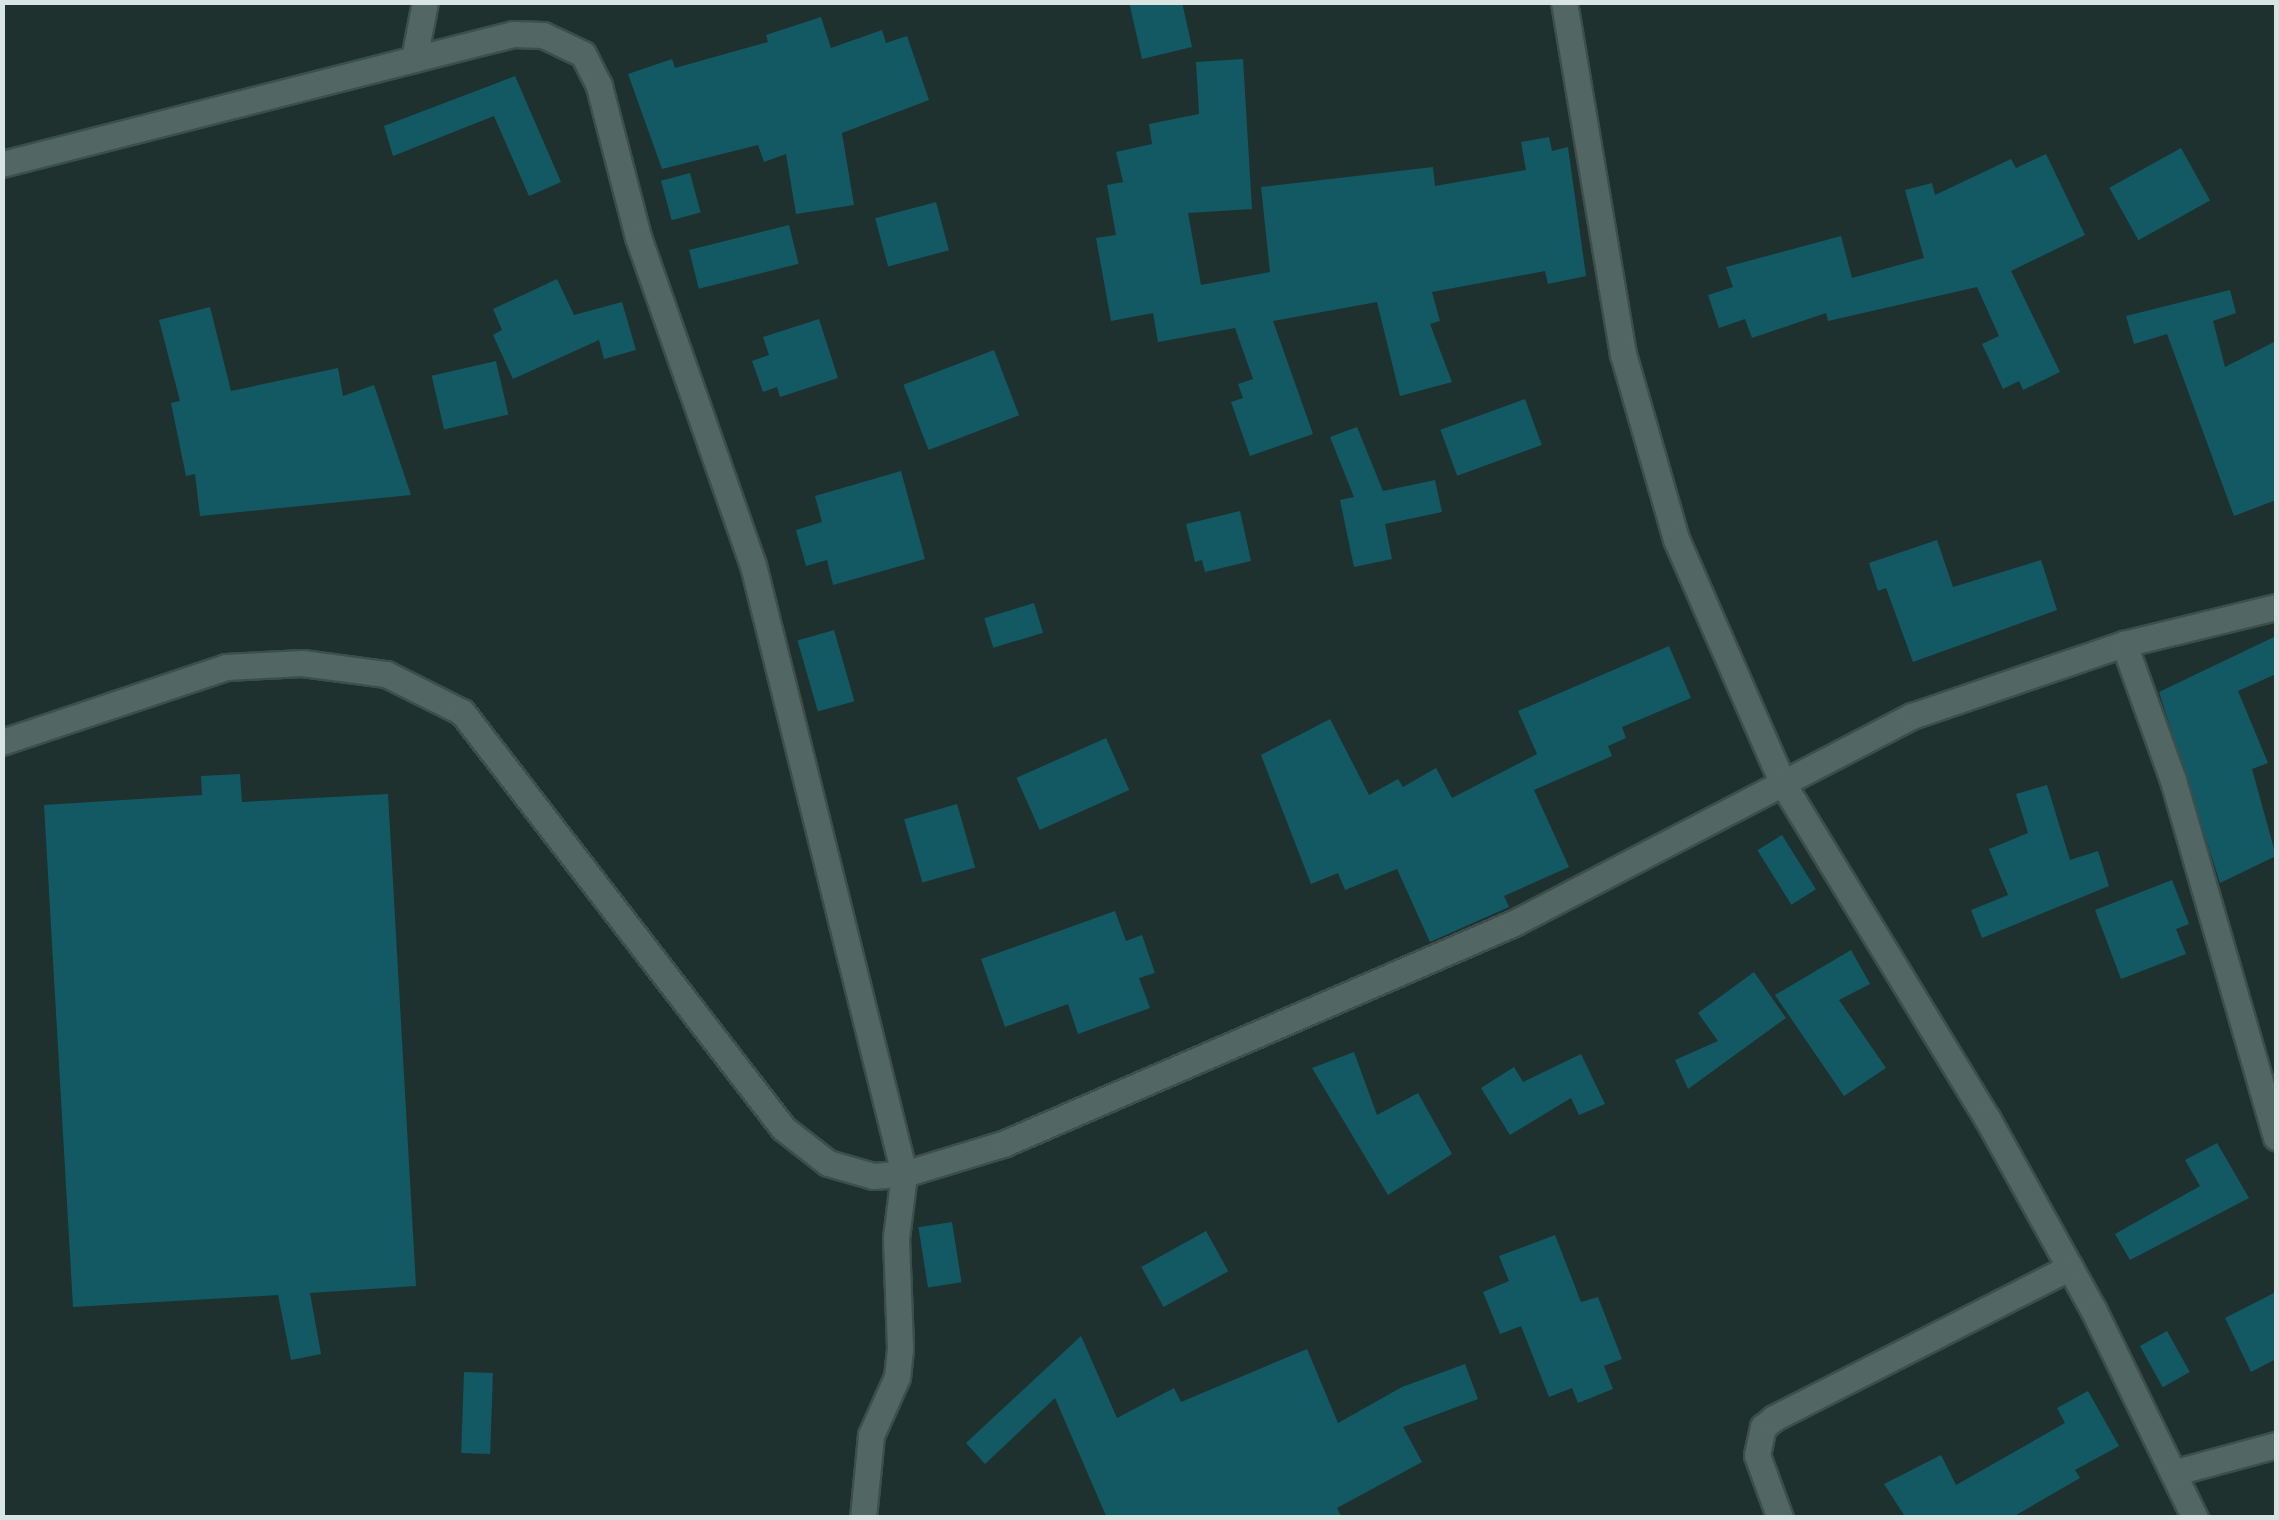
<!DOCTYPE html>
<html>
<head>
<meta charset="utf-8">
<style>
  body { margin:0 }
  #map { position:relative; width:2279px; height:1520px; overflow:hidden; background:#1e312e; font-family:"Roboto Serif",serif }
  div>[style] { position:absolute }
  .building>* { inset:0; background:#125964; transform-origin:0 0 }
  .roads { filter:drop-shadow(2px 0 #3d4e4b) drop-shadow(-2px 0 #3d4e4b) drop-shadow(0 2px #3d4e4b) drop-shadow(0 -2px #3d4e4b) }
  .street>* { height:25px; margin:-12.5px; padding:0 12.5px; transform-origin:12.5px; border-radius:12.5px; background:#526763 }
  span { translate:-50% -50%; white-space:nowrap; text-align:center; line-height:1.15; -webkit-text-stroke:8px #0f1716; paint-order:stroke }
  .frame { position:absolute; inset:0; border:5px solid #d9e5e3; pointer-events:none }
</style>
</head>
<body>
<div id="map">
  <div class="building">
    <div style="clip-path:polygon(1129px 2px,1182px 2px,1192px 47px,1142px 59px)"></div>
    <div style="clip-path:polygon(821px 17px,831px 48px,882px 30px,886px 43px,907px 36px,929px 100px,842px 133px,854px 205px,796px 214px,786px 154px,764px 162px,758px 145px,662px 169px,628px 74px,672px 59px,675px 68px,768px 42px,766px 35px)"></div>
    <div style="clip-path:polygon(1243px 59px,1252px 209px,1188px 213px,1201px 285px,1270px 272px,1261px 187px,1433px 167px,1435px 186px,1526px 170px,1521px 142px,1549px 137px,1552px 151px,1568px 147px,1586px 276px,1548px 284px,1545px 271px,1432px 292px,1440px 321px,1430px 324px,1452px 382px,1400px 396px,1377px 302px,1273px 321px,1313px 434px,1250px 456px,1231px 402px,1243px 398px,1238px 384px,1253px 379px,1235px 328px,1158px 342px,1153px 313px,1111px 321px,1096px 238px,1116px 235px,1107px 185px,1123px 182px,1116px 152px,1152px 144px,1149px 124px,1199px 114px,1196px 62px)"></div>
    <div style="clip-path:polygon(515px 76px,561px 182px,529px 196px,494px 116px,393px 156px,384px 126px)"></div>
    <div style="left:2181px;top:148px;width:60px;height:82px;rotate:61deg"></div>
    <div style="clip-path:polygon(2046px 154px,2085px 235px,2011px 271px,2060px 372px,2023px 390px,2019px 381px,2003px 389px,1982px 344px,1999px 336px,1977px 287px,1828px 321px,1826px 313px,1752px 338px,1745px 319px,1719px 328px,1708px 295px,1733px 287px,1726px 267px,1841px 236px,1852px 278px,1924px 258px,1905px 190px,1932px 183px,1935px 195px,2011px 159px,2016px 168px)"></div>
    <div style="left:690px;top:173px;width:41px;height:30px;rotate:75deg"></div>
    <div style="left:936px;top:202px;width:50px;height:63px;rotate:75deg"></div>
    <div style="left:789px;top:225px;width:40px;height:103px;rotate:76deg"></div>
    <div style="clip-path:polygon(557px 279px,574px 315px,622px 302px,636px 350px,604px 359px,599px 340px,513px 379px,493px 335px,502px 330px,493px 309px)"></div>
    <div style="clip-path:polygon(2230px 290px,2236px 313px,2213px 321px,2225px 367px,2276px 341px,2276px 500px,2234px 516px,2167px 334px,2134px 344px,2126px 316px)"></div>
    <div style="clip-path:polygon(210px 307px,231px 391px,338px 368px,343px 396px,374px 385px,411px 495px,200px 516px,195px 474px,186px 476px,171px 403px,180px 401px,159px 320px)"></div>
    <div style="clip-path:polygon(819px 319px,838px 378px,780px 397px,777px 387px,763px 392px,752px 361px,769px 355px,763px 337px)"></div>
    <div style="left:994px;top:350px;width:70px;height:97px;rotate:69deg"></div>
    <div style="left:496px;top:361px;width:55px;height:66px;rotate:77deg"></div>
    <div style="left:1525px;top:399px;width:49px;height:90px;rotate:70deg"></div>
    <div style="clip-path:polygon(1357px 427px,1383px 491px,1435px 480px,1442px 512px,1385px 524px,1392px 559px,1354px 567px,1340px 500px,1354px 497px,1330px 437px)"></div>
    <div style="clip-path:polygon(901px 471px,925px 559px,833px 585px,827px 560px,806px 566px,796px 530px,822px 522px,815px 496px)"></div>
    <div style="clip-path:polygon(1240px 511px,1251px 561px,1205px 572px,1202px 560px,1195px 562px,1186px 524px)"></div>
    <div style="clip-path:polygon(1937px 540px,1953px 587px,2041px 560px,2057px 610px,1913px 662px,1886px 588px,1878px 591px,1869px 563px)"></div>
    <div style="left:1034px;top:603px;width:31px;height:52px;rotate:73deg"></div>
    <div style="left:834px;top:630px;width:74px;height:38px;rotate:74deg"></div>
    <div style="clip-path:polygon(2276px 636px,2276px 674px,2238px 691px,2268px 763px,2252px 769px,2276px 856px,2220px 883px,2159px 692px)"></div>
    <div style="clip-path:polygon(1669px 646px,1691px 698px,1622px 727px,1626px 738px,1608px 746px,1612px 756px,1534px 790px,1569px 867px,1504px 896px,1509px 907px,1430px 942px,1397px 869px,1345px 890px,1338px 873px,1311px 884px,1261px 755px,1330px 719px,1369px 795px,1398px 779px,1403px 787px,1436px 768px,1452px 798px,1537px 754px,1518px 711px)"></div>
    <div style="left:1106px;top:738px;width:57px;height:98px;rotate:66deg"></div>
    <div style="clip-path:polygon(240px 774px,242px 802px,388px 794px,416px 1286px,310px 1293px,321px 1354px,291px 1360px,278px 1295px,73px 1307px,44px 805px,202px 795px,201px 776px)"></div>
    <div style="clip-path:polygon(2047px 785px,2070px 860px,2098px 851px,2109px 886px,1982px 938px,1971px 910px,2008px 895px,1989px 849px,2028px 833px,2016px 794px)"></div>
    <div style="left:957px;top:804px;width:66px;height:55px;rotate:74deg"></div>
    <div style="left:1782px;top:835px;width:64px;height:29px;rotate:58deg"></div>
    <div style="clip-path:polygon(2172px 880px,2189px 924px,2176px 929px,2186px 954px,2121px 979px,2095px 910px)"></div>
    <div style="clip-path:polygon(1115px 911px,1126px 941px,1142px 935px,1155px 973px,1139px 978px,1150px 1008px,1078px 1034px,1068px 1004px,1005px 1027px,981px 959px)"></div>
    <div style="clip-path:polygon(1851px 950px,1870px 984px,1839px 1000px,1886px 1068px,1844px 1096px,1775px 995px)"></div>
    <div style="clip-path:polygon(1754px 972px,1786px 1018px,1688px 1089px,1675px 1060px,1718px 1041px,1698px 1013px)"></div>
    <div style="clip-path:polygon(1354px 1052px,1377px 1115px,1418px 1093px,1452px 1154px,1388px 1195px,1312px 1068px)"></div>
    <div style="clip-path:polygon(1581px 1054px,1605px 1104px,1579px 1115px,1571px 1098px,1510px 1135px,1481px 1088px,1514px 1067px,1523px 1082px)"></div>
    <div style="clip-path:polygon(2217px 1143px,2249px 1198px,2130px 1260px,2115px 1234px,2200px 1186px,2185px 1160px)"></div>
    <div style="left:952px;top:1222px;width:61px;height:34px;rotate:81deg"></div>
    <div style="left:1206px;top:1231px;width:46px;height:74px;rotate:61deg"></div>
    <div style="clip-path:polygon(1555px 1235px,1581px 1302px,1598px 1297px,1622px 1359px,1604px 1366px,1613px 1389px,1578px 1403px,1572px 1388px,1549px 1397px,1521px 1326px,1500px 1334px,1483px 1292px,1509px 1281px,1499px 1256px)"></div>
    <div style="clip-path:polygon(2276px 1292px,2276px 1359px,2251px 1372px,2225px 1318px)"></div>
    <div style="left:2167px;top:1331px;width:47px;height:31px;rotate:61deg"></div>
    <div style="clip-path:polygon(1081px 1336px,1117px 1418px,1174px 1388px,1181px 1402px,1307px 1349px,1338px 1423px,1402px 1387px,1465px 1364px,1478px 1399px,1403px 1427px,1422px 1462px,1337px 1508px,1342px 1518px,1107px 1518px,1055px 1398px,985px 1464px,966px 1443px)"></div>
    <div style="left:464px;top:1372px;width:29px;height:81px;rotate:2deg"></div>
    <div style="clip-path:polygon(2088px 1391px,2119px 1446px,2075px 1470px,2080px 1478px,2011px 1518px,1899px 1518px,1904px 1515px,1884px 1484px,1941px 1455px,1956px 1485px,2065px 1423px,2057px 1408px)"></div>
  </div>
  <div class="roads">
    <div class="street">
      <div style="left:1564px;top:2px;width:357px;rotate:80.5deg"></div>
      <div style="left:1623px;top:354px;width:192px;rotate:74deg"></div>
      <div style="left:1676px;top:539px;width:267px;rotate:66.4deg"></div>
      <div style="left:1783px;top:784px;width:391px;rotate:58.6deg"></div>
      <div style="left:1987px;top:1118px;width:218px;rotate:61deg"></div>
      <div style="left:2093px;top:1309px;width:233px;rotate:64deg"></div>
      <div style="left:414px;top:59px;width:58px;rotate:-79.1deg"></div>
      <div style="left:2px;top:164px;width:527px;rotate:-14.27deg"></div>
      <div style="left:513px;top:34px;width:30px;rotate:2deg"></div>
      <div style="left:543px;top:35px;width:44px;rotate:25.4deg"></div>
      <div style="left:583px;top:54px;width:36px;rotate:63deg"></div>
      <div style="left:599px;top:86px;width:156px;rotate:75.5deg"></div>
      <div style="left:638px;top:237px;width:348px;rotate:70.7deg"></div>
      <div style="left:753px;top:565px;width:627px;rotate:76.07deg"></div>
      <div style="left:904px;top:1174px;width:64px;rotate:97.1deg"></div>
      <div style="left:896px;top:1238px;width:111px;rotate:87.9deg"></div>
      <div style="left:900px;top:1349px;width:28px;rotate:96deg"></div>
      <div style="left:897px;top:1377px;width:64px;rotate:114.1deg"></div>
      <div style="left:871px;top:1435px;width:83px;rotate:95.5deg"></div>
      <div style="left:2124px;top:644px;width:145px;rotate:70.2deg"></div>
      <div style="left:2173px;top:780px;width:372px;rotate:73.9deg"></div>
      <div style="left:2px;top:742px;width:236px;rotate:-18.5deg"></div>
      <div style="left:226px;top:667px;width:76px;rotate:-3deg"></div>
      <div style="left:302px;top:663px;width:85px;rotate:7.5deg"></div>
      <div style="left:386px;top:674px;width:85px;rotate:26.6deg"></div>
      <div style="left:462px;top:712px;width:525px;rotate:52.34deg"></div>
      <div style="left:783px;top:1128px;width:57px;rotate:37.9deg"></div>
      <div style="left:828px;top:1163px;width:47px;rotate:16.1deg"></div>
      <div style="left:873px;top:1176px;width:31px;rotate:-4deg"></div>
      <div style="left:904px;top:1174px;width:103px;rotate:-16.9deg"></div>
      <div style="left:1003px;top:1144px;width:557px;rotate:-23.39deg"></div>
      <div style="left:1514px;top:923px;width:449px;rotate:-27.5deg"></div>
      <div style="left:1912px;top:716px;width:224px;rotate:-18.8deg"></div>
      <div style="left:2124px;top:644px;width:156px;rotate:-13.7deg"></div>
      <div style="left:2176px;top:1472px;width:104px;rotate:-15.1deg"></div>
      <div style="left:1780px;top:1518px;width:67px;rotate:-110.1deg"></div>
      <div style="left:1757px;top:1455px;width:29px;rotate:-78deg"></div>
      <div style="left:1763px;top:1427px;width:14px;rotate:-39deg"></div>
      <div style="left:1774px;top:1418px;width:332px;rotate:-27deg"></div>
    </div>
  </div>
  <div class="frame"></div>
</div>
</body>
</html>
